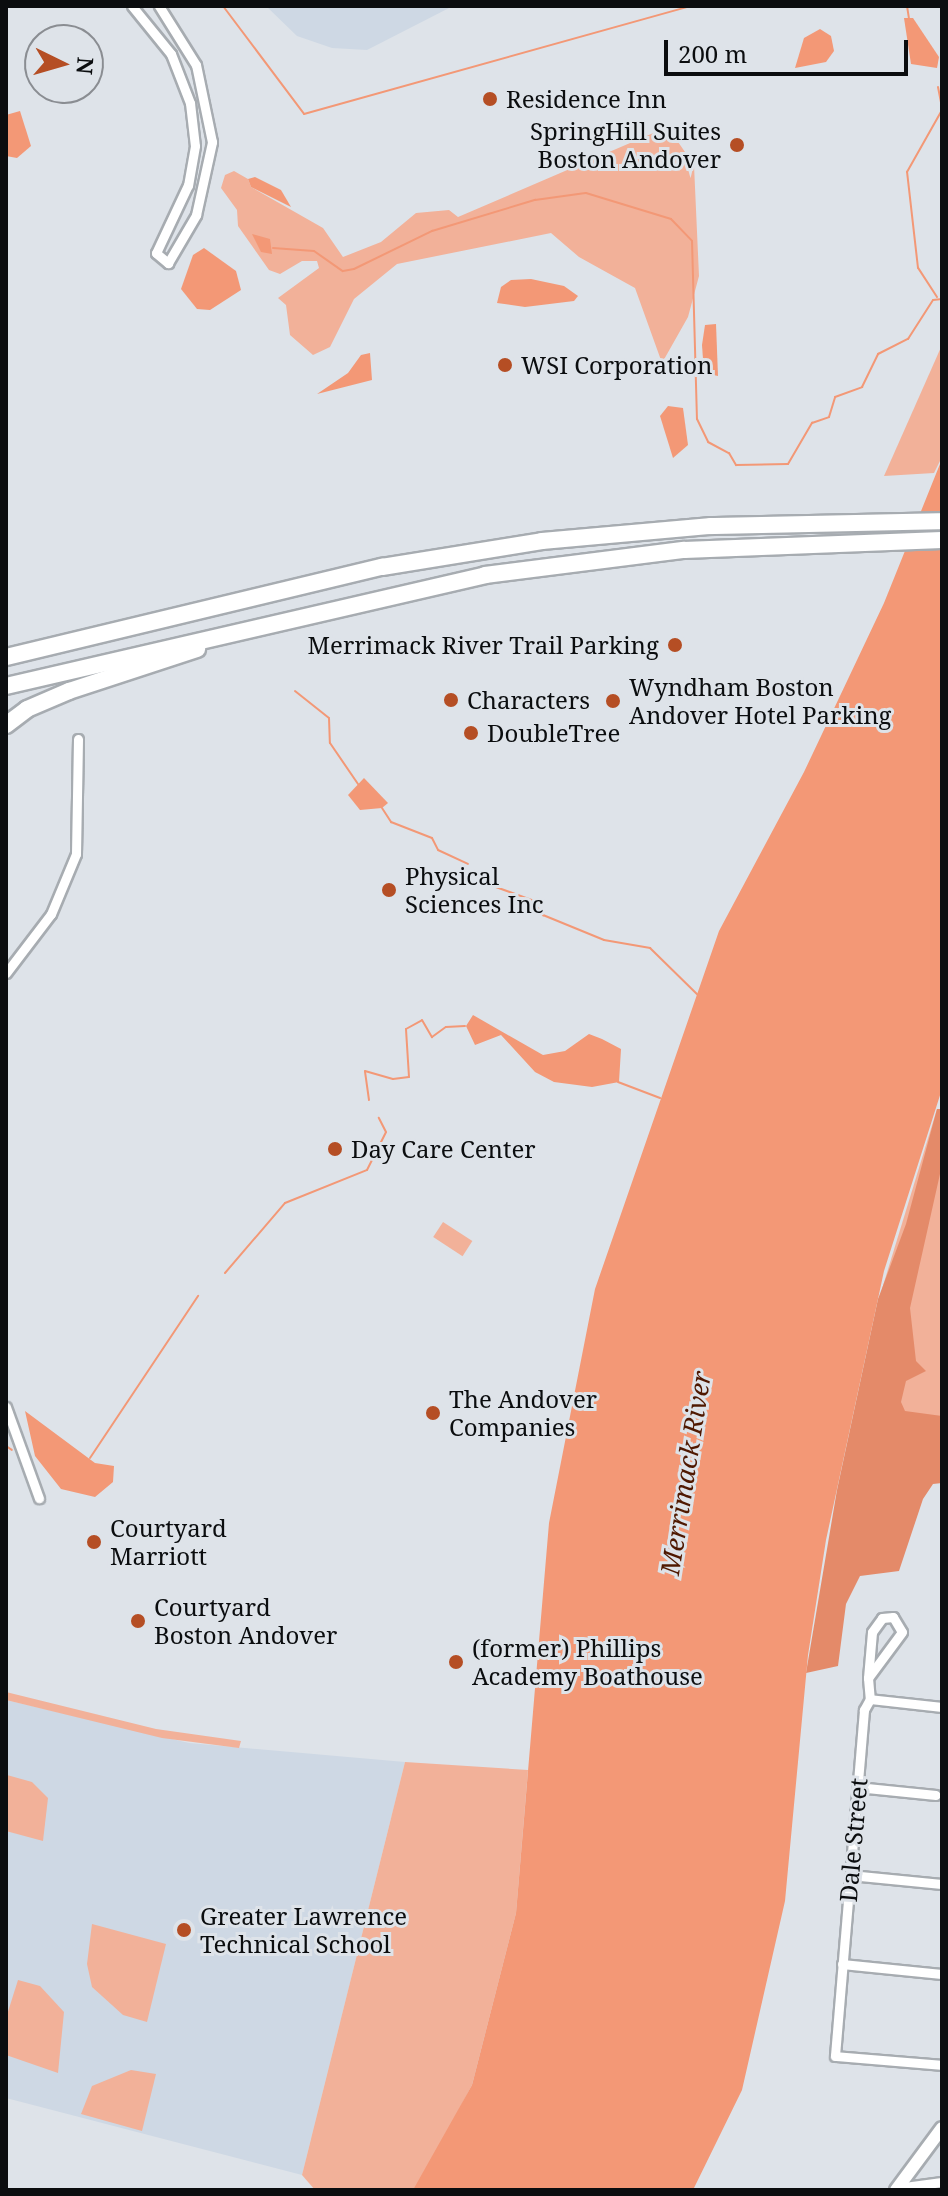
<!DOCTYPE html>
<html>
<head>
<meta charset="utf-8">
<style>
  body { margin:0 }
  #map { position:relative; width:948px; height:2196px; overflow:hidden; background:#dee3e9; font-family:"Noto Serif",serif }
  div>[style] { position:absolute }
  .built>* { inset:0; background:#ced8e4 }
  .green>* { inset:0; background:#f2b199; transform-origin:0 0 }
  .forest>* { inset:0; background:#e48a69 }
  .water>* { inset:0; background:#f39876 }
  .stream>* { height:2px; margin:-1px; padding:0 1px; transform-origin:1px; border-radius:1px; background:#f39876 }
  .roads { filter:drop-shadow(2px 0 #a7acb1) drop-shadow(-2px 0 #a7acb1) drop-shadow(0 2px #a7acb1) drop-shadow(0 -2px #a7acb1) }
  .street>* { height:9px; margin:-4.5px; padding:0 4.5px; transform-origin:4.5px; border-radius:4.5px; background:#fff }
  .secondary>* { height:12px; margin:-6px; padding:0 6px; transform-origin:6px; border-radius:6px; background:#fff }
  .highway>* { height:16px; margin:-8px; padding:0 8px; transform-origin:8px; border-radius:8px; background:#fff }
  .dots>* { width:22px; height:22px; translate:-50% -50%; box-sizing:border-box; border:4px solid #dee3e9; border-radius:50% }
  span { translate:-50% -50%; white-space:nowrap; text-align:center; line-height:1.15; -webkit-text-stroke:6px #dee3e9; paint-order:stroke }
  .poi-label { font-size:24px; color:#0b0d0f }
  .left { translate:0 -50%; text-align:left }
  .right { translate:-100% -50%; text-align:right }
  .street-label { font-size:24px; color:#0b0d0f }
  .water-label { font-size:26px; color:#4f1801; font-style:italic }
  .frame { position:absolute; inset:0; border:8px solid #0b0d0f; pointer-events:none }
  .north { position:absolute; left:24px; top:24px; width:80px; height:80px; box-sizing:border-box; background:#dee3e9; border:2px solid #8a8d92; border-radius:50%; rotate:95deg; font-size:22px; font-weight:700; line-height:32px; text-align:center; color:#0b0d0f }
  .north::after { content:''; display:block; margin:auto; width:28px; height:36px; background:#b54e24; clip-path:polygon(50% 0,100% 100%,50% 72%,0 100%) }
  .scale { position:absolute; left:664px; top:40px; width:244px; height:36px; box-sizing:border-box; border:4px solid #0b0d0f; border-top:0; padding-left:10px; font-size:24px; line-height:28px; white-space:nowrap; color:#0b0d0f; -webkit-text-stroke:6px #dee3e9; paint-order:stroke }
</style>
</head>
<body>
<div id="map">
  <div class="built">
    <div style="clip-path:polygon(266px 6px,453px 6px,367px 50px,332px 48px,297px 36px)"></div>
    <div style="clip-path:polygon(6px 1700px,189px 1743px,405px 1762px,302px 2175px,6px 2098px)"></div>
  </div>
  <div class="green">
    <div style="clip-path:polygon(658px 131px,676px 139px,694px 165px,699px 276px,688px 317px,662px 363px,635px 288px,579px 257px,551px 233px,397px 264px,354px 299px,330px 347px,313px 355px,290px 335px,286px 305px,278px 298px,319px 268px,317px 261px,302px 261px,280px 274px,269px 270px,238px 226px,237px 210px,221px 188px,225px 175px,234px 171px,248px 179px,251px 187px,323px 228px,343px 257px,381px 242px,416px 213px,449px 210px,458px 217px)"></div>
    <div style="clip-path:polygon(942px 345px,942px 457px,934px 473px,884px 476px)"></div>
    <div style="clip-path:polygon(937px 1109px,942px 1109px,942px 1478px,858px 1477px,882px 1289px)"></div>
    <div style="left:443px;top:1222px;width:35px;height:18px;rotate:33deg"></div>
    <div style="clip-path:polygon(6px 1692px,156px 1729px,241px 1741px,239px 1748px,162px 1738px,6px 1700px)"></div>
    <div style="clip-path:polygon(405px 1762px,528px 1770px,516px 1913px,472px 2085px,420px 2182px,413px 2190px,315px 2190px,302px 2175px)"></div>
    <div style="clip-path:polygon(7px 1775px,32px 1782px,48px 1798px,43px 1841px,6px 1831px)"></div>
    <div style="clip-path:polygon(92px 1924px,166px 1944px,147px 2022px,123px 2015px,92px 1987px,87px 1964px)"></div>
    <div style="clip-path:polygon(18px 1980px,40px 1986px,64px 2012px,58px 2073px,6px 2055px,6px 2018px)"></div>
    <div style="clip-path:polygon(131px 2070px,156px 2074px,142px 2131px,81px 2114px,92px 2086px)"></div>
  </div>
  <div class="forest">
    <div style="clip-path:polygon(937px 1109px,942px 1109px,942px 1165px,910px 1308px,916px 1361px,926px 1371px,906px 1381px,901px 1402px,905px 1411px,942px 1416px,942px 1483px,933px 1484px,923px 1499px,899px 1571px,860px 1576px,846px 1604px,838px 1666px,806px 1673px,837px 1490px,878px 1299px,906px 1224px)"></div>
  </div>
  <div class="water">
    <div style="clip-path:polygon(904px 18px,913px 18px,939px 57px,937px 68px,911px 64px)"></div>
    <div style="clip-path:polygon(820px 29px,831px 36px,834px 51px,826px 62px,795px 68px,804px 38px)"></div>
    <div style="clip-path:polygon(20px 111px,31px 146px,17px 158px,6px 156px,6px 115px)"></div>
    <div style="clip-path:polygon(255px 177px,281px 190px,291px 207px,251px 187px,248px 179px)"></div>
    <div style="clip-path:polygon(252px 234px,270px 239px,272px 254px,261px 252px)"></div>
    <div style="clip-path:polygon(204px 248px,236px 271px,241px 290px,210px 310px,197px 309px,181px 289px,193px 255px)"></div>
    <div style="clip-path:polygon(531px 279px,564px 286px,578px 296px,574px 301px,525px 307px,497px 303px,501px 287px,511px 280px)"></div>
    <div style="clip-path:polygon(716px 324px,718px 376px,704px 373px,702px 345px,705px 325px)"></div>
    <div style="clip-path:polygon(370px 353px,372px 380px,317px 394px,348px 373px,361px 355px)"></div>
    <div style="clip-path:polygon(668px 406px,683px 408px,688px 445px,673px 458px,660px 416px)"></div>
    <div style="clip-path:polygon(942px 459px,942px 1089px,884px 1271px,826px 1540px,808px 1655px,785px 1901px,742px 2090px,693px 2190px,413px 2190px,472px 2085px,516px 1913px,549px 1523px,595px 1289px,719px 931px,804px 772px,884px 603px)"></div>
    <div style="clip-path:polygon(364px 778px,388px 803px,382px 808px,360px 810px,348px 795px)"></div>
    <div style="clip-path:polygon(473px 1015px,543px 1055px,565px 1051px,589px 1034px,602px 1039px,621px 1049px,619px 1082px,592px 1087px,554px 1082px,535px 1072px,501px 1035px,475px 1045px,466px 1026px)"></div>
    <div style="clip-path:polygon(25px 1411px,95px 1463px,114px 1466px,113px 1482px,95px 1497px,61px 1489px,35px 1456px)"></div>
  </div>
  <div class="stream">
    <div style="left:223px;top:6px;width:135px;rotate:53.1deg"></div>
    <div style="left:304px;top:114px;width:402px;rotate:-15.6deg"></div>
    <div style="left:907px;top:6px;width:12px;rotate:81deg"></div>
    <div style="left:938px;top:87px;width:21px;rotate:79deg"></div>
    <div style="left:273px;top:248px;width:41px;rotate:4.2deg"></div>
    <div style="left:314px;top:251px;width:35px;rotate:35deg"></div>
    <div style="left:343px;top:271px;width:11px;rotate:-10deg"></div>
    <div style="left:354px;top:269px;width:87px;rotate:-26deg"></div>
    <div style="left:432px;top:231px;width:108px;rotate:-16.8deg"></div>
    <div style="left:535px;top:200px;width:51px;rotate:-7.8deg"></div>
    <div style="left:586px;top:193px;width:89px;rotate:17deg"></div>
    <div style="left:671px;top:219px;width:30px;rotate:46deg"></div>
    <div style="left:692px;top:241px;width:178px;rotate:88.4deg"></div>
    <div style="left:697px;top:419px;width:25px;rotate:64deg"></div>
    <div style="left:708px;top:442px;width:24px;rotate:28deg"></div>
    <div style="left:729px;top:453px;width:14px;rotate:60deg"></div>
    <div style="left:736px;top:465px;width:52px;rotate:-1.1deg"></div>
    <div style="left:788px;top:464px;width:48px;rotate:-59.7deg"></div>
    <div style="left:812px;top:423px;width:18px;rotate:-19deg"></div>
    <div style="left:829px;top:417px;width:21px;rotate:-73deg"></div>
    <div style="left:835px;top:397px;width:29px;rotate:-20deg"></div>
    <div style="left:862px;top:387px;width:37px;rotate:-64deg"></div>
    <div style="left:878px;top:354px;width:34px;rotate:-27deg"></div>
    <div style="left:908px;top:339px;width:46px;rotate:-57.3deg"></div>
    <div style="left:933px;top:300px;width:9px;rotate:-6deg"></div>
    <div style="left:937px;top:297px;width:35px;rotate:-123deg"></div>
    <div style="left:918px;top:268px;width:97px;rotate:-96.5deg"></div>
    <div style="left:907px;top:172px;width:71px;rotate:-60.6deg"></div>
    <div style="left:295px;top:691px;width:43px;rotate:38.5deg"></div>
    <div style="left:329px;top:718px;width:25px;rotate:88deg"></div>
    <div style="left:330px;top:743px;width:50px;rotate:55.7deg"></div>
    <div style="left:382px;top:808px;width:17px;rotate:57deg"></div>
    <div style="left:391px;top:822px;width:44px;rotate:21.3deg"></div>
    <div style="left:432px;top:838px;width:13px;rotate:63deg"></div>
    <div style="left:438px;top:850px;width:33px;rotate:25deg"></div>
    <div style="left:480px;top:873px;width:18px;rotate:45deg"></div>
    <div style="left:493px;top:886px;width:41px;rotate:19.7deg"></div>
    <div style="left:532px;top:900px;width:19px;rotate:54deg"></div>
    <div style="left:543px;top:915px;width:66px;rotate:22.3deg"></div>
    <div style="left:604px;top:940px;width:47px;rotate:9.9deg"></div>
    <div style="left:650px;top:948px;width:66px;rotate:44.4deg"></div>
    <div style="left:618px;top:1082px;width:45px;rotate:20.9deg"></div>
    <div style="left:369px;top:1100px;width:29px;rotate:-98deg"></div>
    <div style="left:365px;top:1071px;width:29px;rotate:16deg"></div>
    <div style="left:393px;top:1079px;width:16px;rotate:-7deg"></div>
    <div style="left:409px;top:1077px;width:48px;rotate:-93.6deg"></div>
    <div style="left:406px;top:1029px;width:18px;rotate:-29deg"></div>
    <div style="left:422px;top:1020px;width:20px;rotate:60deg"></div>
    <div style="left:432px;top:1037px;width:17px;rotate:-36deg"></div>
    <div style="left:446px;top:1027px;width:19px;rotate:-3deg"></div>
    <div style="left:225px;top:1273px;width:92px;rotate:-49.4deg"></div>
    <div style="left:285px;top:1203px;width:88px;rotate:-21.9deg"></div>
    <div style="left:367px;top:1170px;width:42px;rotate:-63.4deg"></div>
    <div style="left:386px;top:1132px;width:16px;rotate:-117deg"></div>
    <div style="left:6px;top:1446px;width:7px;rotate:34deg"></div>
    <div style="left:90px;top:1458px;width:195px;rotate:-56.3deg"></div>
  </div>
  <div class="roads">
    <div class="street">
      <div style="left:132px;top:6px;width:62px;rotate:50.9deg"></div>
      <div style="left:171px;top:54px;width:53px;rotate:68.8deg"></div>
      <div style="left:190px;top:103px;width:43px;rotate:83.4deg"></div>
      <div style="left:195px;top:146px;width:40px;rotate:100deg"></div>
      <div style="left:188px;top:185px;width:75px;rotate:115.2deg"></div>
      <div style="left:156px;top:253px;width:16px;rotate:40deg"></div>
      <div style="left:168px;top:263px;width:56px;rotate:-59.7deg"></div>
      <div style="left:196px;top:215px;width:75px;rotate:-77.6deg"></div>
      <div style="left:212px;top:142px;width:79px;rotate:-101.7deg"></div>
      <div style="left:196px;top:65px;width:70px;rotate:-122.1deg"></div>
      <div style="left:6px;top:973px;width:74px;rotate:-52.7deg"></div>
      <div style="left:51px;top:914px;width:65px;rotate:-67.4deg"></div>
      <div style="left:76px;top:854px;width:115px;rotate:-89deg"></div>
      <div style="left:6px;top:1407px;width:97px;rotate:70.1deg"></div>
      <div style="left:868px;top:1678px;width:46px;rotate:-85deg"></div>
      <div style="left:872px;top:1632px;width:17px;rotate:-54deg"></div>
      <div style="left:882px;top:1618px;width:11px;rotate:-5deg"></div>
      <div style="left:893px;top:1617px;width:17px;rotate:59deg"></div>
      <div style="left:902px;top:1632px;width:57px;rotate:126.5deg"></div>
      <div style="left:868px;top:1678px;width:21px;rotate:85deg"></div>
      <div style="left:942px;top:1707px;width:72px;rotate:-173.7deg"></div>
      <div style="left:870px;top:1699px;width:13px;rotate:119deg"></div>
      <div style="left:864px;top:1710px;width:347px;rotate:94.8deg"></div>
      <div style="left:835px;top:2056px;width:107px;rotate:4.8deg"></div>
      <div style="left:857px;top:1787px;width:79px;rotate:5.8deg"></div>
      <div style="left:850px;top:1875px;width:92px;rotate:5.6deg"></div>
      <div style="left:842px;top:1964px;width:100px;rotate:5.7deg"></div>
      <div style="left:897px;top:2188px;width:45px;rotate:-7.6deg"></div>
    </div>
    <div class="secondary">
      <div style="left:896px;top:2190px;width:77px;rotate:-53.4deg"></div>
    </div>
    <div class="highway">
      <div style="left:6px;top:657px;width:387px;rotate:-13.5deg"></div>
      <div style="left:382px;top:567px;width:162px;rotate:-9.2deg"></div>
      <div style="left:542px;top:541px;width:170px;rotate:-5.1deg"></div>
      <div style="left:711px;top:526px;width:231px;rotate:-1.2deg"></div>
      <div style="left:6px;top:686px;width:492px;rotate:-13deg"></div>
      <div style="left:485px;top:575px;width:201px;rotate:-7.2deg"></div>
      <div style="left:684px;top:550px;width:258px;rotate:-2.2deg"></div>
      <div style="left:6px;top:725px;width:26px;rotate:-37deg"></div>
      <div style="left:27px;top:709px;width:46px;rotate:-23.2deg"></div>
      <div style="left:69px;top:691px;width:135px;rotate:-18.2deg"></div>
    </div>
  </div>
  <div class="dots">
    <div style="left:490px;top:99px;background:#b54e24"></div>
    <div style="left:737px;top:145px;background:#b54e24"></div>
    <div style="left:505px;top:365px;background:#b54e24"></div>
    <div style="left:675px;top:645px;background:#b54e24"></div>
    <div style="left:451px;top:700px;background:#b54e24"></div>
    <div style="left:613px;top:701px;background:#b54e24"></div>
    <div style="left:471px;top:733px;background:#b54e24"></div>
    <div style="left:389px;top:890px;background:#b54e24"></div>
    <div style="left:335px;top:1149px;background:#b54e24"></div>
    <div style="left:433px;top:1413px;background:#b54e24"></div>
    <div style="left:94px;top:1542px;background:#b54e24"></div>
    <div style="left:138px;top:1621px;background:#b54e24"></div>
    <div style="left:456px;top:1662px;background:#b54e24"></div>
    <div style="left:184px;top:1930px;background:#b54e24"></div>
  </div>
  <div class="poi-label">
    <span class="left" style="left:506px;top:99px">Residence Inn</span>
    <span class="right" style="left:721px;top:145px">SpringHill Suites<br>Boston Andover</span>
    <span class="left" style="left:521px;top:365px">WSI Corporation</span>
    <span class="right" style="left:659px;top:645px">Merrimack River Trail Parking</span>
    <span class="left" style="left:629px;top:701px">Wyndham Boston<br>Andover Hotel Parking</span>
    <span class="left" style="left:467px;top:700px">Characters</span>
    <span class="left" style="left:487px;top:733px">DoubleTree</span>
    <span class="left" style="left:405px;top:890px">Physical<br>Sciences Inc</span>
    <span class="left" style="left:351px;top:1149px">Day Care Center</span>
    <span class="left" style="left:449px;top:1413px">The Andover<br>Companies</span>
    <span class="left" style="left:110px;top:1542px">Courtyard<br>Marriott</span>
    <span class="left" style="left:154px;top:1621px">Courtyard<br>Boston Andover</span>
    <span class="left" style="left:472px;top:1662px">(former) Phillips<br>Academy Boathouse</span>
    <span class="left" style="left:200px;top:1930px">Greater Lawrence<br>Technical School</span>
  </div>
  <div class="street-label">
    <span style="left:853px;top:1840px;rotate:-85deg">Dale Street</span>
  </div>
  <div class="water-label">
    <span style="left:686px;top:1473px;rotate:-81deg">Merrimack River</span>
  </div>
  <div class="frame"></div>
  <div class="north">N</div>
  <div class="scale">200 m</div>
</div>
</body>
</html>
